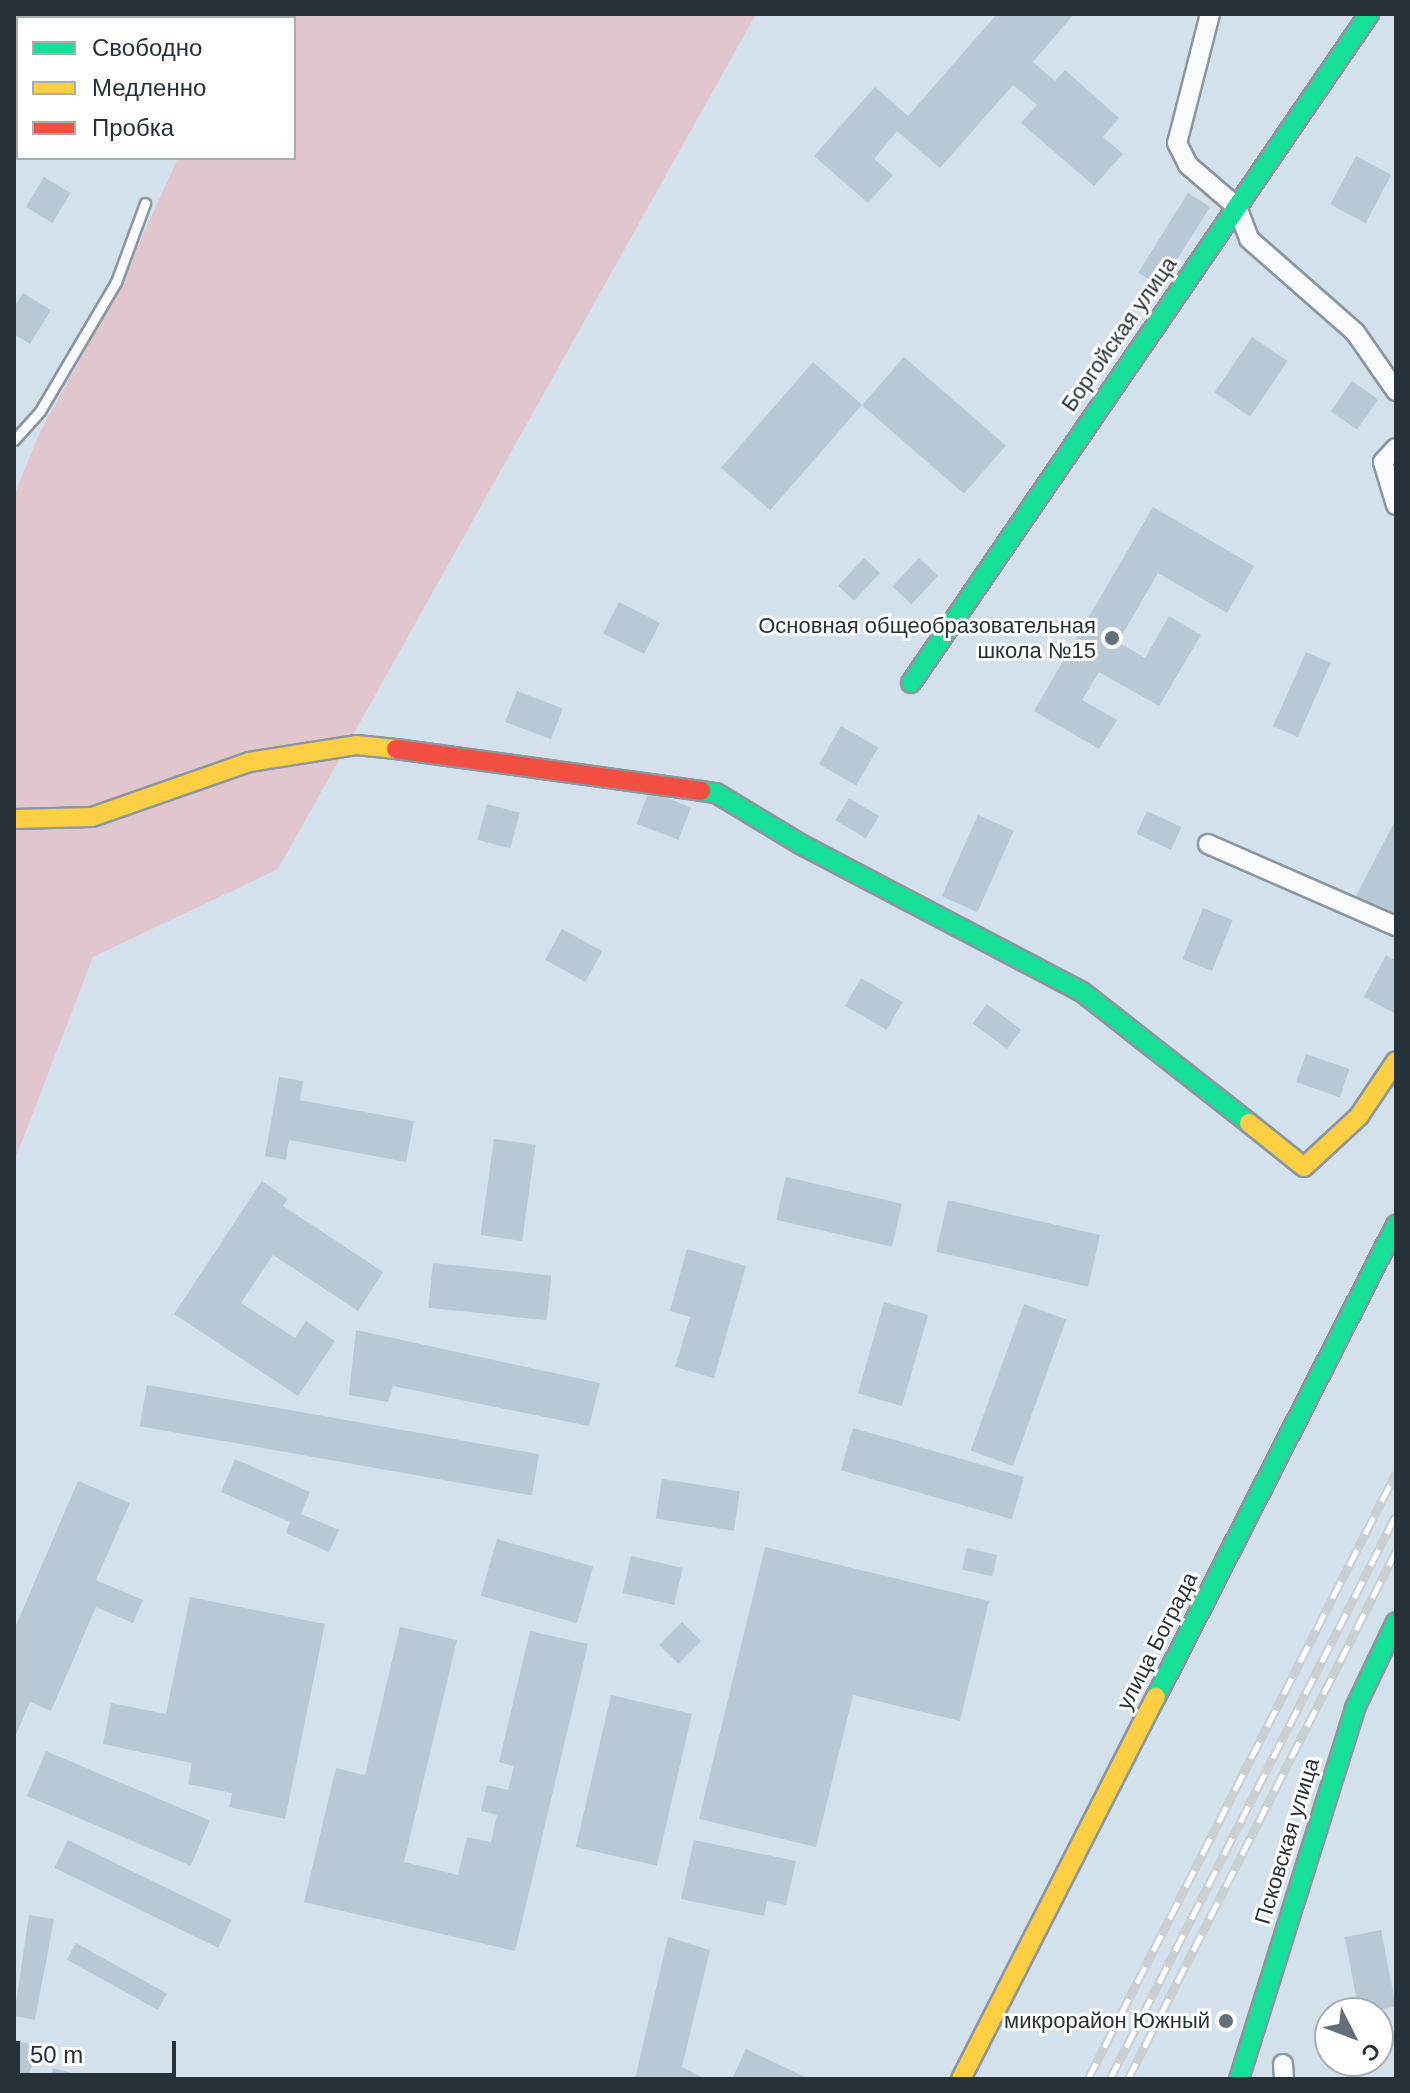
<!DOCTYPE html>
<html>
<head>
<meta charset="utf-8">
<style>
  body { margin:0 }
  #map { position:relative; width:1410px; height:2093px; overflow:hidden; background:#d2e1ec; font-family:Arial,sans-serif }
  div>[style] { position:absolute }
  .green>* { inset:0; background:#e2c6cd }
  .building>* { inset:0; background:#b8c9d5; transform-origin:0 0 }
  .roads { filter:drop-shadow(2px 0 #8b969e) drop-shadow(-2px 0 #8b969e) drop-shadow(0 2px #8b969e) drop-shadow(0 -2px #8b969e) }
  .lane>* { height:9px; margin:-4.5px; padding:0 4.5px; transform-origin:4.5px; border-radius:4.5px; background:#f8fafc }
  .street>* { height:18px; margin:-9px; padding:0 9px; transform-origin:9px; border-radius:9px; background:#f8fafc }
  .fast>* { height:18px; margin:-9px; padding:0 9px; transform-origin:9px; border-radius:9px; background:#16e098 }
  .slow>* { height:18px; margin:-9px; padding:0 9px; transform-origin:9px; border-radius:9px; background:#ffcf43 }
  .jam>* { height:18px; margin:-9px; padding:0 9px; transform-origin:9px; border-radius:9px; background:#f24e42 }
  .rail>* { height:9px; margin-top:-4.5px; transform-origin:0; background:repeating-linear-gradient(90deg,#fff 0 18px,#cacfd2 0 36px); box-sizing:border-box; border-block:2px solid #cacfd2 }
  .dots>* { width:22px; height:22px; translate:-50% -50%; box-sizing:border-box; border:4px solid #fff; border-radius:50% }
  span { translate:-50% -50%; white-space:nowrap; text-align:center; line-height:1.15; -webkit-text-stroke:6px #fff; paint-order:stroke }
  .street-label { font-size:22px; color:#273139 }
  .poi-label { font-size:22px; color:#273139 }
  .right { translate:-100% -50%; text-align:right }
  .frame { position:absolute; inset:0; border:16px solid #273139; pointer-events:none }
  .legend { position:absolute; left:16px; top:16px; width:280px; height:144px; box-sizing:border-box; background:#fff; border:2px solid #a9adb0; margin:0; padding:10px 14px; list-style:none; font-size:24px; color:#273139 }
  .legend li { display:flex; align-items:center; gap:16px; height:40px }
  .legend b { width:40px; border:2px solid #a9adb0 }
  .north { position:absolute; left:1314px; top:1997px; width:80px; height:80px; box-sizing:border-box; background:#fff; border:2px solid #a9adb0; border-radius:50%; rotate:132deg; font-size:22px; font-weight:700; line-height:32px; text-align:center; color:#273139 }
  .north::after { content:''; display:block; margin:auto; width:28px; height:36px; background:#636f78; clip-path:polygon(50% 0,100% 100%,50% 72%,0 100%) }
  .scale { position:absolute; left:16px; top:2041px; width:160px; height:36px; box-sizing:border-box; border:4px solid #273139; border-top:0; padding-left:10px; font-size:24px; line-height:28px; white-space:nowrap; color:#273139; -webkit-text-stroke:6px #fff; paint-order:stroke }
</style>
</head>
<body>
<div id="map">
  <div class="green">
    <div style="clip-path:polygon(210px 14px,756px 14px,278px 869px,93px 957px,14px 1162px,14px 496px,39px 434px,118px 290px,178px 158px,294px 158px,294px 18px)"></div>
  </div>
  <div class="building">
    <div style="clip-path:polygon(997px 14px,1074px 14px,1033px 62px,1055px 81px,1065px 70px,1119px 118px,1103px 137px,1123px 154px,1094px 186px,1021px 123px,1037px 105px,1013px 85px,940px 168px,897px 131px,874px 159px,893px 175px,868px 203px,814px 156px,875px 87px,908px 116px)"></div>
    <div style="clip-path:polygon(14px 30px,18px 33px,18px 63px,14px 60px)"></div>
    <div style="left:1356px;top:156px;width:40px;height:55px;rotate:28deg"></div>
    <div style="left:44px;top:177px;width:31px;height:35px;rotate:31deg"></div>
    <div style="left:1188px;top:193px;width:26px;height:94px;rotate:32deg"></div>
    <div style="clip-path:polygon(23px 293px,51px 310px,30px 344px,14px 334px,14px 307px)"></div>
    <div style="left:1252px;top:337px;width:43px;height:67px;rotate:34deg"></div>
    <div style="left:904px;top:357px;width:135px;height:64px;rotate:41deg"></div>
    <div style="left:813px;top:362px;width:65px;height:140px;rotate:41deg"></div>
    <div style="left:1352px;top:381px;width:32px;height:37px;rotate:35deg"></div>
    <div style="clip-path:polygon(1153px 507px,1254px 566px,1227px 613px,1158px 573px,1118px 642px,1145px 658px,1169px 616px,1201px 635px,1159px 706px,1099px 672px,1082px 700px,1117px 720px,1099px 749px,1034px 711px)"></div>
    <div style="left:864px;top:558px;width:22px;height:38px;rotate:43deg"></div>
    <div style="left:919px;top:558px;width:26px;height:39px;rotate:43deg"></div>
    <div style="left:619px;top:602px;width:46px;height:35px;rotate:27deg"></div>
    <div style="left:1306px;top:652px;width:27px;height:81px;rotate:24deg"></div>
    <div style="left:517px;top:691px;width:49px;height:33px;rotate:21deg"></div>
    <div style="left:841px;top:726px;width:43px;height:44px;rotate:30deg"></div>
    <div style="left:649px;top:791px;width:45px;height:35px;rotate:21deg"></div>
    <div style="left:849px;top:798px;width:35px;height:26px;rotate:31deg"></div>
    <div style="left:487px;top:804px;width:34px;height:37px;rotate:15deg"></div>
    <div style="left:1147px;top:811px;width:38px;height:25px;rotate:25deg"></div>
    <div style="left:978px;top:815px;width:39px;height:89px;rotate:24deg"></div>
    <div style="clip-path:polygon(1396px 819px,1396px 917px,1356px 896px)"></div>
    <div style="left:1203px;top:908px;width:32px;height:55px;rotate:22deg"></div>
    <div style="left:562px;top:929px;width:46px;height:35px;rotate:29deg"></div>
    <div style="clip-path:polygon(1386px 955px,1396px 961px,1396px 1014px,1364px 997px)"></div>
    <div style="left:861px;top:978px;width:48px;height:32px;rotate:30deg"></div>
    <div style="left:987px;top:1004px;width:43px;height:24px;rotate:37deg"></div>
    <div style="left:1306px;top:1054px;width:46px;height:30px;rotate:19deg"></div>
    <div style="clip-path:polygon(279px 1077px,303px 1081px,300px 1100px,414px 1121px,406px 1162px,289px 1140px,286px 1160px,265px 1156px)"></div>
    <div style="left:494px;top:1139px;width:42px;height:97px;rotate:8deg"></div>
    <div style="left:786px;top:1177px;width:119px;height:44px;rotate:13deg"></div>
    <div style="clip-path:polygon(262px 1181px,288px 1199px,283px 1206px,383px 1272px,358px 1311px,273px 1255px,241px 1303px,295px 1338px,306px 1321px,335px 1341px,298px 1396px,174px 1314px)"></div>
    <div style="left:948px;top:1200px;width:156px;height:53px;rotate:13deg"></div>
    <div style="clip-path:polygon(687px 1249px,746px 1266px,714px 1378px,675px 1367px,690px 1317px,670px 1311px)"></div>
    <div style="left:433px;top:1263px;width:119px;height:45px;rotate:6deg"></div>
    <div style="left:884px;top:1302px;width:46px;height:95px;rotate:16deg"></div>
    <div style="left:1024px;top:1304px;width:45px;height:156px;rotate:20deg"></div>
    <div style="clip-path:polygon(356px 1330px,600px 1383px,589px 1426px,393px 1386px,388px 1402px,349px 1395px)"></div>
    <div style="left:147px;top:1385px;width:398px;height:42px;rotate:10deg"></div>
    <div style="left:853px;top:1428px;width:178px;height:44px;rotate:16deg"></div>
    <div style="clip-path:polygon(235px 1459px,310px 1492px,301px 1514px,339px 1530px,329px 1552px,286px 1533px,290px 1522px,221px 1492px)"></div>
    <div style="left:662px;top:1479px;width:79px;height:40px;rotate:9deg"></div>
    <div style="clip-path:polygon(78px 1481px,130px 1503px,96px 1580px,143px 1600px,133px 1623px,96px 1607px,51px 1711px,30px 1702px,14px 1739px,14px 1630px)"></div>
    <div style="left:497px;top:1539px;width:100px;height:59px;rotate:16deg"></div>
    <div style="clip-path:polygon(765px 1547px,989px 1601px,960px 1721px,853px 1695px,816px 1847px,699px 1819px)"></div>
    <div style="left:967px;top:1548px;width:31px;height:22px;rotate:13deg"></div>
    <div style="left:631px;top:1556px;width:53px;height:38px;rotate:13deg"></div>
    <div style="clip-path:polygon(190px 1597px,325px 1624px,285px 1819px,229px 1807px,232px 1793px,188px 1784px,192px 1763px,103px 1744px,111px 1703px,166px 1714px)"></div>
    <div style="left:682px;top:1622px;width:27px;height:32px;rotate:45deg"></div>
    <div style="clip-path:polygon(400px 1627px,457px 1640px,404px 1862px,458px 1875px,467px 1837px,491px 1842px,497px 1815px,481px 1811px,487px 1785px,508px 1790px,514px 1766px,499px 1762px,530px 1631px,588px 1644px,515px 1951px,304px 1902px,336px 1768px,365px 1775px)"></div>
    <div style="left:611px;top:1695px;width:83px;height:156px;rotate:13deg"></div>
    <div style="left:46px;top:1751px;width:178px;height:49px;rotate:23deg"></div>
    <div style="left:68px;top:1840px;width:182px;height:31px;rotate:26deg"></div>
    <div style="clip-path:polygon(694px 1840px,796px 1861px,786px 1905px,767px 1901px,764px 1916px,681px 1899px)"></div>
    <div style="clip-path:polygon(29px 1915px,54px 1919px,35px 2020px,14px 2016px)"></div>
    <div style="left:1381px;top:1930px;width:78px;height:37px;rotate:79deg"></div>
    <div style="clip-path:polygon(668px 1937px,710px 1950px,682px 2067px,705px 2079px,635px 2079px)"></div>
    <div style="left:76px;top:1943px;width:104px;height:19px;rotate:29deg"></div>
    <div style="clip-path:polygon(14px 2040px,37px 2046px,28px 2079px,14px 2079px)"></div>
    <div style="clip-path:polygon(746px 2049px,809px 2079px,732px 2079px)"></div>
    <div style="clip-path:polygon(53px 2068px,90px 2078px,90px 2079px,50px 2079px)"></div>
  </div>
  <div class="roads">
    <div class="lane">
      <div style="left:14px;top:440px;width:39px;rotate:-48deg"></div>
      <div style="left:40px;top:411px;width:150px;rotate:-59.5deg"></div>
      <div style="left:116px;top:282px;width:84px;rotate:-69.8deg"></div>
    </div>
    <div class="street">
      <div style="left:1210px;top:14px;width:133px;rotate:104.3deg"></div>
      <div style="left:1177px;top:143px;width:25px;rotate:63deg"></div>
      <div style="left:1188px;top:165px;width:65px;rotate:40.6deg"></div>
      <div style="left:1237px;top:207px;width:34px;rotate:69deg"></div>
      <div style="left:1249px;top:239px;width:141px;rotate:41.3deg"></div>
      <div style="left:1355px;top:332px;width:72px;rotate:55.2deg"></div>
      <div style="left:1396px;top:448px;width:19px;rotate:133deg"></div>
      <div style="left:1383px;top:462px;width:45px;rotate:73.2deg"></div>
      <div style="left:1208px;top:844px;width:205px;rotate:23.6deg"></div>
      <div style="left:1283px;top:2064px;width:15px;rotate:86deg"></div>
    </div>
    <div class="fast">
      <div style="left:911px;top:683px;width:811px;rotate:-55.6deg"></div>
      <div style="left:701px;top:791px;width:15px;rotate:8deg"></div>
      <div style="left:716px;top:793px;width:100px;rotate:31.2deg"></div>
      <div style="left:802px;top:845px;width:316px;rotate:27.7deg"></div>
      <div style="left:1082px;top:992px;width:212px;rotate:38.1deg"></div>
      <div style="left:1156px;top:1697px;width:530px;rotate:-63.05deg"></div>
      <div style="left:1239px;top:2079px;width:389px;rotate:-72.6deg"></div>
      <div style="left:1355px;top:1708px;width:95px;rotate:-64.5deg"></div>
    </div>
    <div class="slow">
      <div style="left:14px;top:819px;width:78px;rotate:-1.5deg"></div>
      <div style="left:92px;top:817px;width:166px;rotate:-19.3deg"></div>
      <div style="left:249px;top:762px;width:108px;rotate:-9deg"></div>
      <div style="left:356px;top:745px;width:40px;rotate:5.7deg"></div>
      <div style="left:1249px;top:1123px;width:70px;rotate:38.7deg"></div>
      <div style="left:1304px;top:1167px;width:75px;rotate:-42.8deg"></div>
      <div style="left:1359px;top:1116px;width:66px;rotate:-56.1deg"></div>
      <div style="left:961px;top:2079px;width:429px;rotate:-63deg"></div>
    </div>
    <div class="jam">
      <div style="left:396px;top:749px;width:308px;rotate:7.8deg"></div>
    </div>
  </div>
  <div class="rail">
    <div style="left:1088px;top:2079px;width:680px;rotate:-63.06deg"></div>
    <div style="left:1110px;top:2079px;width:632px;rotate:-63.11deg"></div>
    <div style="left:1128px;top:2079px;width:592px;rotate:-63.09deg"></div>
  </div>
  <div class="dots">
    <div style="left:1112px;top:638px;background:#636f78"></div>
    <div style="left:1226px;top:2021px;background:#636f78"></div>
  </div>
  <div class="street-label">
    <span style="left:1119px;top:334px;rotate:-55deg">Боргойская улица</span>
    <span style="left:1157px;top:1641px;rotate:-63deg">улица Бограда</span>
    <span style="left:1287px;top:1841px;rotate:-73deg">Псковская улица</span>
  </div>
  <div class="poi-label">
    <span class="right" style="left:1096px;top:638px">Основная общеобразовательная<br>школа №15</span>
    <span class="right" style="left:1210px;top:2021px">микрорайон Южный</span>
  </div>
  <div class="frame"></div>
  <ul class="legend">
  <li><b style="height:10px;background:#16e098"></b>Свободно</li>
  <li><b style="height:10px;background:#ffcf43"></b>Медленно</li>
  <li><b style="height:10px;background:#f24e42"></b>Пробка</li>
  </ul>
  <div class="north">С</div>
  <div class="scale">50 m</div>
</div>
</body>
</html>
